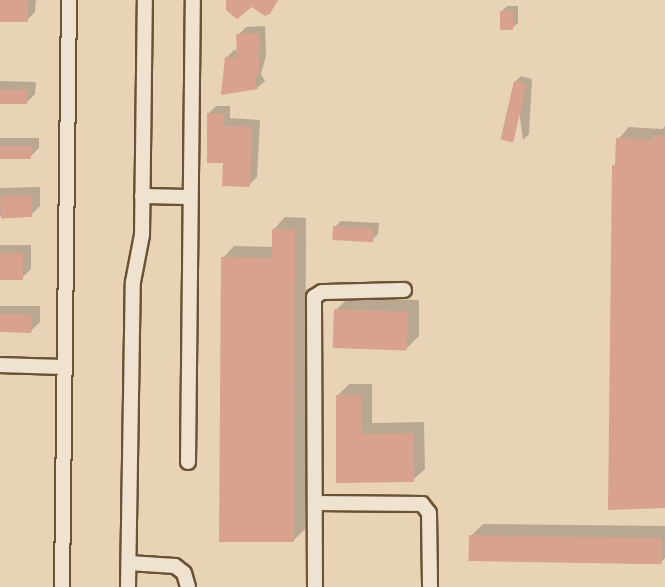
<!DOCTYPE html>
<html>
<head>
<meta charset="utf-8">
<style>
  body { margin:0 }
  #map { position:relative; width:665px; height:587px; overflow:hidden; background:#e8d3b6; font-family:"Sorts Mill Goudy",serif }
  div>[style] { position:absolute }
  .shadow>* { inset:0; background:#0003 }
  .building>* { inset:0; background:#d8a28f; transform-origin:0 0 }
  .roads { filter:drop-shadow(2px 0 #6b5233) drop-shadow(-2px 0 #6b5233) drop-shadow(0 2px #6b5233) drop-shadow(0 -2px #6b5233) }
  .minor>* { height:14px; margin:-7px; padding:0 7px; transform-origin:7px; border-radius:7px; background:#f0e2d0 }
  span { translate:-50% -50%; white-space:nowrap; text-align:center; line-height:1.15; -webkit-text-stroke:5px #f0e2d0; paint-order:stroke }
</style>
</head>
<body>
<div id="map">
  <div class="shadow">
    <div style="clip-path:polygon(0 0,36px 0,35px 12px,26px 21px,0 20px)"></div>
    <div style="clip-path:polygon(507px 6px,518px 6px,518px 23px,512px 28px,501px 12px)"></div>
    <div style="clip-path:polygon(265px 26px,266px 56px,261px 74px,265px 81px,257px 88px,223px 93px,226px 58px,234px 50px,239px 51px,238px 35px,246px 27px)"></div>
    <div style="clip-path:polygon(521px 76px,532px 79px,529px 134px,523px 140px,515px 82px)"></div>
    <div style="clip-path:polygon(0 81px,36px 82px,35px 94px,26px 103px,0 103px)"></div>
    <div style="clip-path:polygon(216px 106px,230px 106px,230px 118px,260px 120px,257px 177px,249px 185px,208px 114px)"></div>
    <div style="clip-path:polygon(665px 126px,665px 507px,613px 166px,617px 162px,618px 139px,629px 127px,662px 129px)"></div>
    <div style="clip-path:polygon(0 138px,39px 138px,39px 148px,30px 157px,0 157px)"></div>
    <div style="clip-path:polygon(40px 187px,40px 206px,31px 215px,0 216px,0 188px)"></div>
    <div style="clip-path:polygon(285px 217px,306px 218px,305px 529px,293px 541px,223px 258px,234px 246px,274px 247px,274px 229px)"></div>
    <div style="clip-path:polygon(341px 221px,379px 223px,378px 234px,372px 240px,335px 227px)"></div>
    <div style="clip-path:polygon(0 245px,31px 245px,31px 269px,22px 278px,0 278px)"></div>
    <div style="clip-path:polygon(348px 298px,419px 300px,419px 336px,407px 348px,336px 310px)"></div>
    <div style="clip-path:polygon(0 306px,40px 306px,40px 322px,31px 331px,0 330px)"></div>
    <div style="clip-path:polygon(349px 384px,372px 384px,372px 423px,424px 422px,425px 469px,413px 480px,338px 481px,337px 396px)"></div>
    <div style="clip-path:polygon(483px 524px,665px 526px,665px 558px,661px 562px,471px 536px)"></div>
  </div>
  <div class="building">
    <div style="left:0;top:0;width:28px;height:22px"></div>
    <div style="clip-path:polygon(226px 0,278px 0,270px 14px,265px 16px,252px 7px,237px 19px,226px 10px)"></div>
    <div style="left:513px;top:11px;width:19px;height:13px;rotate:90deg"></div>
    <div style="clip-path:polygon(259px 33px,260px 52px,257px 52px,260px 65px,255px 83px,258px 89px,221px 95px,225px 57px,237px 58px,236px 34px)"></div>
    <div style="left:514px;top:81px;width:13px;height:60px;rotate:13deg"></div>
    <div style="left:0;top:90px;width:27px;height:14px"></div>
    <div style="clip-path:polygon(207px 113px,223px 114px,223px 126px,252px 127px,250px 187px,222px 186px,223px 163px,207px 163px)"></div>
    <div style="clip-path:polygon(653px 136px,665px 136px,665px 508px,608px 510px,612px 165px,615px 165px,616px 138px,653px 140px)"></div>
    <div style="left:0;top:146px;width:31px;height:13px"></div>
    <div style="left:31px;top:195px;width:22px;height:31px;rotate:87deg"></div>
    <div style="left:333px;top:226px;width:41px;height:14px;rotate:3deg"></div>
    <div style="clip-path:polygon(272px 229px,295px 229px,294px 542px,219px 542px,221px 257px,272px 258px)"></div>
    <div style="left:0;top:253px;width:23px;height:27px"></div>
    <div style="left:334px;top:309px;width:74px;height:39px;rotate:2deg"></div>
    <div style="left:0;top:314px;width:32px;height:18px;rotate:2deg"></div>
    <div style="clip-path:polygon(336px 395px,361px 395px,362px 434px,413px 433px,414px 482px,336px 483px)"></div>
    <div style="left:469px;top:535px;width:193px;height:26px;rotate:1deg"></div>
  </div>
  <div class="roads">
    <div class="minor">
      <div style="left:142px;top:196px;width:47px;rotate:1.2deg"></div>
      <div style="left:0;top:365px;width:64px;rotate:1.8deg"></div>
      <div style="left:188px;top:462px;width:462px;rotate:-89.4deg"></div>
      <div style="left:316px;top:503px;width:106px;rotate:0.5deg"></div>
      <div style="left:422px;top:504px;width:11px;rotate:52deg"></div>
      <div style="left:429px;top:513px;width:74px;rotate:89.2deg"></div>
      <div style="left:129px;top:563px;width:46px;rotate:3.7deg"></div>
      <div style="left:175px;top:566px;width:11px;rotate:38deg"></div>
      <div style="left:184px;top:573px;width:15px;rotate:74deg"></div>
      <div style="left:62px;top:587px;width:587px;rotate:-89.32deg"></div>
      <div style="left:128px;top:587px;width:305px;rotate:-89.1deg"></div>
      <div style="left:133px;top:282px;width:48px;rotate:-79.2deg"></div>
      <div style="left:142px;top:235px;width:235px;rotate:-89.3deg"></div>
      <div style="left:315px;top:587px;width:290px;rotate:-90.2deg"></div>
      <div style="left:314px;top:297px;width:9px;rotate:-32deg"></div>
      <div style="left:322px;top:292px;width:82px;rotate:-1.4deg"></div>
    </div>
  </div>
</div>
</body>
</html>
